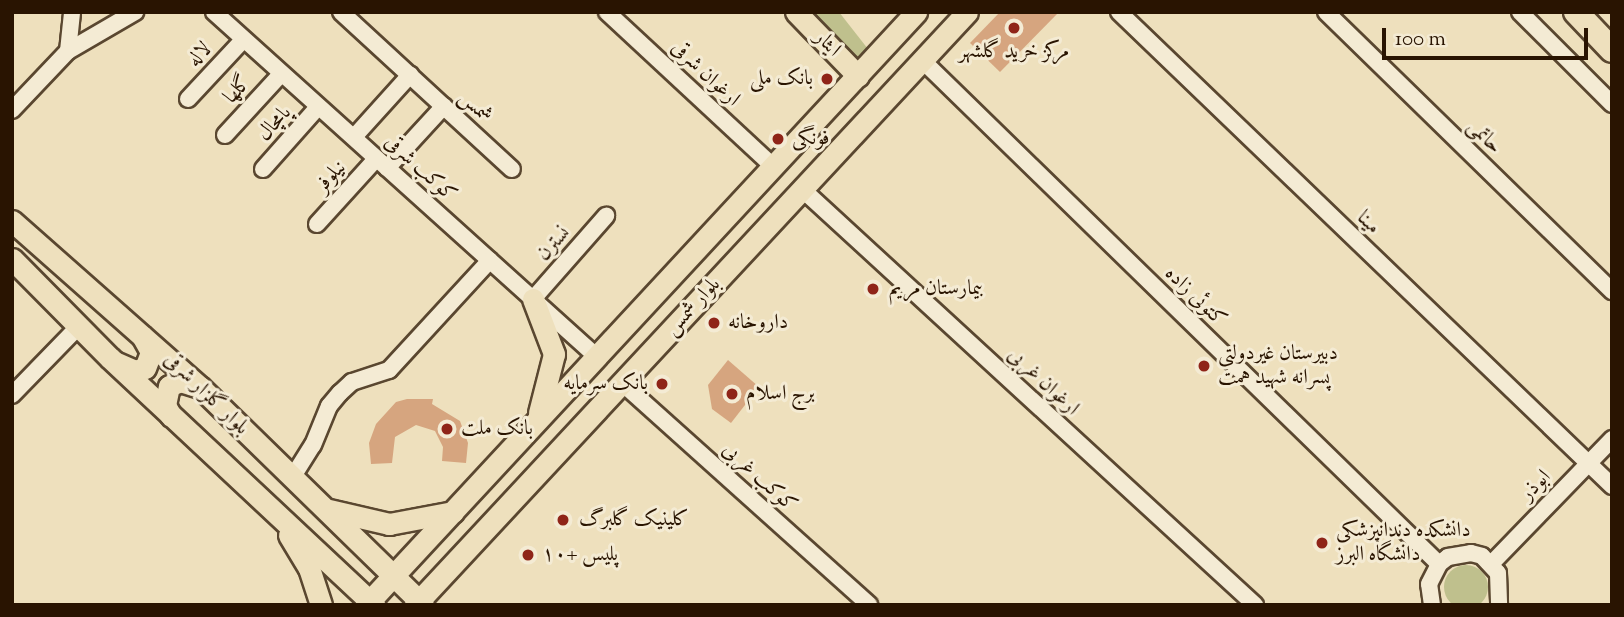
<!DOCTYPE html>
<html>
<head>
<meta charset="utf-8">
<style>
  body { margin:0 }
  #map { position:relative; width:1624px; height:617px; overflow:hidden; background:#eee0bd; font-family:"Sorts Mill Goudy",Amiri,serif }
  div>[style] { position:absolute }
  .green>* { inset:0; background:#bfc08d }
  .round { border-radius:50% }
  .building>* { inset:0; background:#d6a57f }
  .roads { filter:drop-shadow(2px 0 #5a4730) drop-shadow(-2px 0 #5a4730) drop-shadow(0 2px #5a4730) drop-shadow(0 -2px #5a4730) }
  .minor>* { height:16px; margin:-8px; padding:0 8px; transform-origin:8px; border-radius:8px; background:#f4ebd4 }
  .major>* { height:21px; margin:-10.5px; padding:0 10.5px; transform-origin:10.5px; border-radius:10.5px; background:#eee0bd }
  .highway>* { height:24px; margin:-12px; padding:0 12px; transform-origin:12px; border-radius:12px; background:#eee0bd }
  .dots>* { width:19px; height:19px; translate:-50% -50%; box-sizing:border-box; border:4px solid #f4ebd4; border-radius:50% }
  span { translate:-50% -50%; white-space:nowrap; text-align:center; line-height:1.15; -webkit-text-stroke:6px #f4ebd4; paint-order:stroke }
  .street-label { font-size:21px; color:#291401 }
  .poi-label { font-size:21px; color:#291401 }
  .right { translate:-100% -50%; text-align:right }
  .left { translate:0 -50%; text-align:left }
  .frame { position:absolute; inset:0; border:14px solid #291401; pointer-events:none }
  .scale { position:absolute; left:1382px; top:28px; width:206px; height:32px; box-sizing:border-box; border:4px solid #291401; border-top:0; padding-left:9px; font-size:21px; line-height:24px; white-space:nowrap; color:#291401; -webkit-text-stroke:5px #f4ebd4; paint-order:stroke }
</style>
</head>
<body>
<div id="map">
  <div class="green">
    <div style="clip-path:polygon(807px 12px,839px 12px,868px 49px,854px 65px)"></div>
    <div class="round" style="left:1444px;top:565px;width:44px;height:44px"></div>
  </div>
  <div class="building">
    <div style="clip-path:polygon(1000px 12px,1059px 12px,1000px 72px,970px 43px)"></div>
    <div style="clip-path:polygon(728px 360px,759px 387px,731px 423px,712px 409px,708px 385px)"></div>
    <div style="clip-path:polygon(407px 399px,433px 399px,432px 404px,460px 421px,468px 443px,466px 463px,442px 461px,443px 447px,435px 431px,416px 425px,395px 437px,392px 463px,371px 464px,369px 443px,376px 424px,396px 402px)"></div>
  </div>
  <div class="roads">
    <div class="minor">
      <div style="left:214px;top:12px;width:515px;rotate:42.01deg"></div>
      <div style="left:341px;top:12px;width:232px;rotate:42.6deg"></div>
      <div style="left:607px;top:12px;width:228px;rotate:42.9deg"></div>
      <div style="left:1119px;top:12px;width:684px;rotate:43.87deg"></div>
      <div style="left:1326px;top:12px;width:400px;rotate:44.3deg"></div>
      <div style="left:1520px;top:12px;width:130px;rotate:45deg"></div>
      <div style="left:68px;top:51px;width:39px;rotate:-84deg"></div>
      <div style="left:922px;top:60px;width:722px;rotate:44.27deg"></div>
      <div style="left:188px;top:99px;width:81px;rotate:-47deg"></div>
      <div style="left:12px;top:110px;width:81px;rotate:-46.5deg"></div>
      <div style="left:68px;top:51px;width:78px;rotate:-30.2deg"></div>
      <div style="left:225px;top:135px;width:83px;rotate:-47.4deg"></div>
      <div style="left:354px;top:137px;width:84px;rotate:-47.9deg"></div>
      <div style="left:387px;top:168px;width:84px;rotate:-47.4deg"></div>
      <div style="left:263px;top:169px;width:83px;rotate:-48.4deg"></div>
      <div style="left:802px;top:189px;width:615px;rotate:42.56deg"></div>
      <div style="left:317px;top:224px;width:88px;rotate:-47.8deg"></div>
      <div style="left:533px;top:299px;width:111px;rotate:-48.7deg"></div>
      <div style="left:622px;top:383px;width:332px;rotate:41.9deg"></div>
      <div style="left:12px;top:395px;width:96px;rotate:-45.8deg"></div>
      <div style="left:292px;top:478px;width:39px;rotate:-58deg"></div>
      <div style="left:313px;top:445px;width:42px;rotate:-67.7deg"></div>
      <div style="left:329px;top:406px;width:17px;rotate:-50deg"></div>
      <div style="left:340px;top:393px;width:16px;rotate:-43deg"></div>
      <div style="left:352px;top:382px;width:39px;rotate:-18deg"></div>
      <div style="left:389px;top:370px;width:149px;rotate:-47.4deg"></div>
      <div style="left:1492px;top:563px;width:173px;rotate:-45.9deg"></div>
      <div style="left:1432px;top:605px;width:21px;rotate:-98deg"></div>
      <div style="left:1429px;top:584px;width:22px;rotate:-63deg"></div>
      <div style="left:1439px;top:564px;width:11px;rotate:-38deg"></div>
      <div style="left:1448px;top:557px;width:23px;rotate:-10deg"></div>
      <div style="left:1471px;top:553px;width:11px;rotate:15deg"></div>
      <div style="left:1482px;top:556px;width:23px;rotate:47deg"></div>
      <div style="left:1498px;top:573px;width:32px;rotate:88deg"></div>
    </div>
    <div class="major">
      <div style="left:796px;top:12px;width:89px;rotate:45.9deg"></div>
      <div style="left:12px;top:221px;width:252px;rotate:41.5deg"></div>
      <div style="left:201px;top:388px;width:310px;rotate:44.3deg"></div>
      <div style="left:12px;top:259px;width:139px;rotate:45.3deg"></div>
      <div style="left:110px;top:358px;width:362px;rotate:43.1deg"></div>
      <div style="left:533px;top:299px;width:59px;rotate:69.1deg"></div>
      <div style="left:554px;top:354px;width:61px;rotate:104.3deg"></div>
      <div style="left:117px;top:363px;width:20px;rotate:24deg"></div>
      <div style="left:135px;top:371px;width:10px;rotate:-17deg"></div>
      <div style="left:145px;top:368px;width:17px;rotate:-69deg"></div>
      <div style="left:151px;top:352px;width:18px;rotate:-119deg"></div>
      <div style="left:171px;top:416px;width:13px;rotate:-119deg"></div>
      <div style="left:165px;top:405px;width:19px;rotate:-78deg"></div>
      <div style="left:169px;top:386px;width:12px;rotate:-24deg"></div>
      <div style="left:180px;top:381px;width:21px;rotate:17deg"></div>
      <div style="left:329px;top:510px;width:62px;rotate:13.1deg"></div>
      <div style="left:389px;top:524px;width:65px;rotate:-10.6deg"></div>
      <div style="left:289px;top:535px;width:39px;rotate:59deg"></div>
      <div style="left:309px;top:568px;width:39px;rotate:72deg"></div>
      <div style="left:366px;top:605px;width:809px;rotate:-47.15deg"></div>
      <div style="left:415px;top:605px;width:810px;rotate:-47.05deg"></div>
    </div>
    <div class="highway">
      <div style="left:1576px;top:12px;width:52px;rotate:46.5deg"></div>
    </div>
  </div>
  <div class="dots">
    <div style="left:1014px;top:28px;background:#8f2418"></div>
    <div style="left:827px;top:79px;background:#8f2418"></div>
    <div style="left:778px;top:139px;background:#8f2418"></div>
    <div style="left:873px;top:289px;background:#8f2418"></div>
    <div style="left:714px;top:323px;background:#8f2418"></div>
    <div style="left:1204px;top:366px;background:#8f2418"></div>
    <div style="left:662px;top:384px;background:#8f2418"></div>
    <div style="left:732px;top:394px;background:#8f2418"></div>
    <div style="left:447px;top:429px;background:#8f2418"></div>
    <div style="left:563px;top:520px;background:#8f2418"></div>
    <div style="left:1322px;top:543px;background:#8f2418"></div>
    <div style="left:528px;top:555px;background:#8f2418"></div>
  </div>
  <div class="street-label">
    <span style="left:827px;top:44px;rotate:45deg">ایثار</span>
    <span style="left:200px;top:55px;rotate:-47deg">لاله</span>
    <span style="left:705px;top:74px;rotate:43deg">ارغوان شرقی</span>
    <span style="left:238px;top:90px;rotate:-48deg">گلها</span>
    <span style="left:475px;top:107px;rotate:42deg">شمس</span>
    <span style="left:275px;top:124px;rotate:-48deg">پامچال</span>
    <span style="left:1484px;top:137px;rotate:44deg">حاتمی</span>
    <span style="left:420px;top:169px;rotate:42deg">کوکب شرقی</span>
    <span style="left:331px;top:177px;rotate:-48deg">نیلوفر</span>
    <span style="left:1368px;top:223px;rotate:44deg">مینا</span>
    <span style="left:554px;top:244px;rotate:-48deg">نسترن</span>
    <span style="left:1195px;top:297px;rotate:44deg">کتوئی زاده</span>
    <span style="left:693px;top:307px;rotate:-47deg">بلوار شمس</span>
    <span style="left:1043px;top:382px;rotate:43deg">ارغوان غربی</span>
    <span style="left:206px;top:394px;rotate:44deg">بلوار گلزار شرقی</span>
    <span style="left:759px;top:478px;rotate:42deg">کوکب غربی</span>
    <span style="left:1536px;top:486px;rotate:-46deg">ابوذر</span>
  </div>
  <div class="poi-label">
    <span style="left:1014px;top:52px">مرکز خرید گلشهر</span>
    <span class="right" style="left:813px;top:79px">بانک ملی</span>
    <span class="left" style="left:792px;top:139px">فونگی</span>
    <span class="left" style="left:889px;top:289px">بیمارستان مریم</span>
    <span class="left" style="left:728px;top:323px">داروخانه</span>
    <span class="left" style="left:1218px;top:366px">دبیرستان غیردولتی<br>پسرانه شهید همت</span>
    <span class="right" style="left:648px;top:384px">بانک سرمایه</span>
    <span class="left" style="left:746px;top:394px">برج اسلام</span>
    <span class="left" style="left:461px;top:429px">بانک ملت</span>
    <span class="left" style="left:579px;top:520px">کلینیک گلبرگ</span>
    <span class="left" style="left:1336px;top:543px">دانشکده دندانپزشکی<br>دانشگاه البرز</span>
    <span class="left" style="left:542px;top:555px">پلیس +۱۰</span>
  </div>
  <div class="frame"></div>
  <div class="scale">100 m</div>
</div>
</body>
</html>
